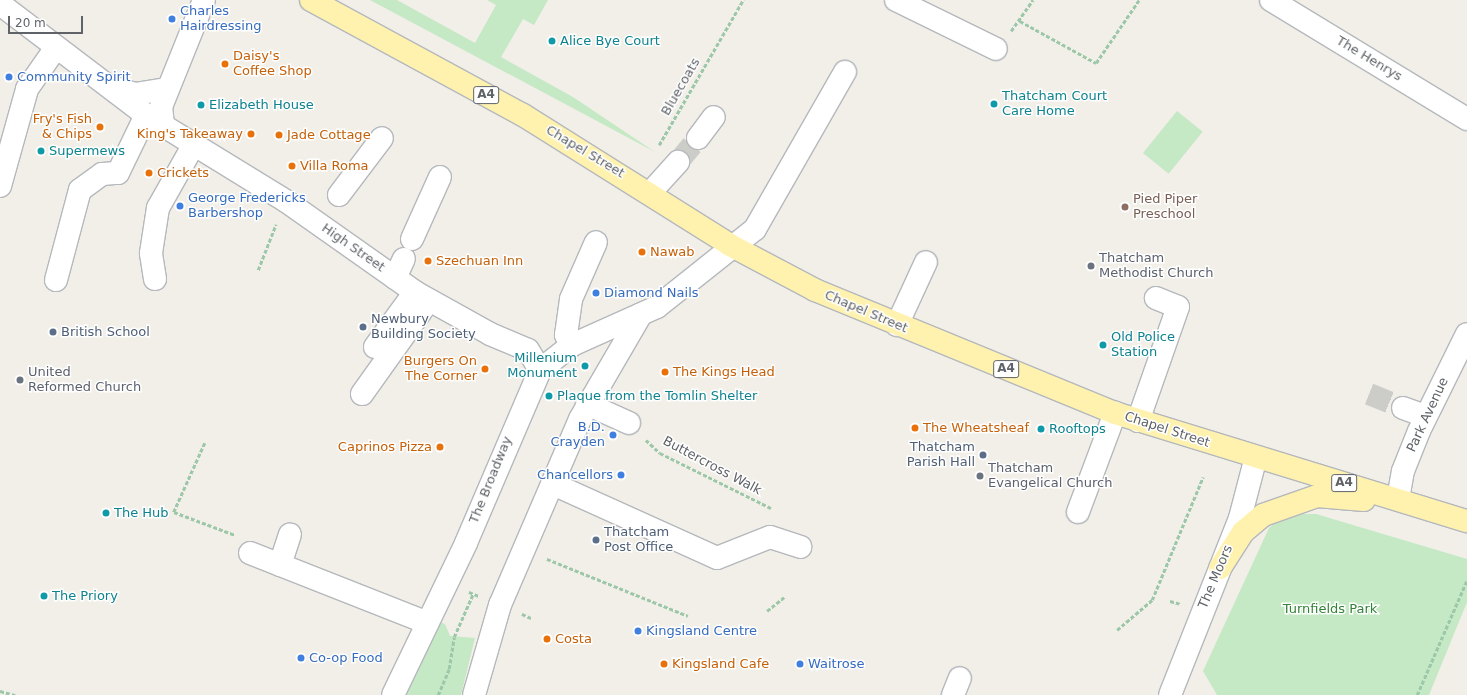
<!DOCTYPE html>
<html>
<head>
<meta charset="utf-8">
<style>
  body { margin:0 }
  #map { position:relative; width:1467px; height:695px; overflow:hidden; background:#f1efe8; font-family:"DejaVu Sans",sans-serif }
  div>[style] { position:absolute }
  .green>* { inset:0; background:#c5e8c5; transform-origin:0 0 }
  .minor-tunnel>* { height:22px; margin-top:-11px; transform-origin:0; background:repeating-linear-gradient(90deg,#ccccc8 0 22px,transparent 0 33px) }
  .path>* { height:2.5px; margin-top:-1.25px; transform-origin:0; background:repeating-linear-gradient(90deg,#9cc7a9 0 4px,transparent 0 6px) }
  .roads { filter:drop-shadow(1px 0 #b5b8bc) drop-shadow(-1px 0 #b5b8bc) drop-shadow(0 1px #b5b8bc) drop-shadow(0 -1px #b5b8bc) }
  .minor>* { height:22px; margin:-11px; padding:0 11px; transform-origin:11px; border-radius:11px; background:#fff }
  .major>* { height:22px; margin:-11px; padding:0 11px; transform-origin:11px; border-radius:11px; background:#fff2af }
  .dots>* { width:11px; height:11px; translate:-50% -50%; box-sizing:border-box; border:2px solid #fff; border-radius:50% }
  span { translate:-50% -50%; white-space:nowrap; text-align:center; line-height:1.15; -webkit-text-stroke:3px #fff; paint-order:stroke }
  .shield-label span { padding:1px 3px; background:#fff; border:1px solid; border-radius:3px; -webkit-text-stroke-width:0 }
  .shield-label { font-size:12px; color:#5f6368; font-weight:700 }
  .shop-label { font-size:13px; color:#366cbe }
  .left { translate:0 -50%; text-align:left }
  .right { translate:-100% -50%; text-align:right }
  .culture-label { font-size:13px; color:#0d838f }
  .food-label { font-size:13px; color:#c56008 }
  .street-label { font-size:13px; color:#5f6368 }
  .education-label { font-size:13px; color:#785e54 }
  .worship-label { font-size:13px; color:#5b616d }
  .service-label { font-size:13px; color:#4e5e75 }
  .park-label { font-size:13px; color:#348238 }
  .scale { position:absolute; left:8px; top:16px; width:75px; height:18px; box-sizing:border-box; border:2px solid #5f6368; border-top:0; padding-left:5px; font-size:12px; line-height:14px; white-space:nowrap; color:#5f6368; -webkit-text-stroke:3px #fff; paint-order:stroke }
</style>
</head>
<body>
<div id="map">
  <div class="green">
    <div style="clip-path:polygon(370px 0,397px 0,475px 43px,496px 5px,487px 0,548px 0,534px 25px,523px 19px,501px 57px,573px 97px,655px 152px)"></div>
    <div style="left:1177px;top:111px;width:33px;height:54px;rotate:39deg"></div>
    <div style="clip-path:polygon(1300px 514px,1316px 514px,1467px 559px,1467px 602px,1429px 695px,1217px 695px,1203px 671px,1269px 528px,1277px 520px)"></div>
    <div style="clip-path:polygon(440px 622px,445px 624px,450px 636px,475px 638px,461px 695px,402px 695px)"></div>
  </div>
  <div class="minor-tunnel">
    <div style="left:678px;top:162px;width:31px;rotate:-50deg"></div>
    <div style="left:1369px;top:394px;width:37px;rotate:22deg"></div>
  </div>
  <div class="path">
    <div style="left:1020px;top:21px;width:87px;rotate:28.9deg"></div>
    <div style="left:1096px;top:63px;width:76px;rotate:-55.7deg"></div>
    <div style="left:1011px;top:31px;width:38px;rotate:-55deg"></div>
    <div style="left:659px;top:145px;width:168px;rotate:-59.9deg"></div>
    <div style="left:258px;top:270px;width:49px;rotate:-68.6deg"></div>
    <div style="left:646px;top:440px;width:19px;rotate:43deg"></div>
    <div style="left:660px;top:453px;width:124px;rotate:26.4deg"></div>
    <div style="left:205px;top:443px;width:76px;rotate:114.2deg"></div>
    <div style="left:174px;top:512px;width:65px;rotate:20.7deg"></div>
    <div style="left:547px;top:559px;width:152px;rotate:22deg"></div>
    <div style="left:469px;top:592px;width:11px;rotate:22deg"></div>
    <div style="left:1170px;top:601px;width:11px;rotate:15deg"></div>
    <div style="left:767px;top:611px;width:22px;rotate:-39deg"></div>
    <div style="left:522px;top:614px;width:10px;rotate:24deg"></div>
    <div style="left:1117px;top:630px;width:46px;rotate:-40.6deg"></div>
    <div style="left:1152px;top:600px;width:133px;rotate:-67.5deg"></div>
    <div style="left:0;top:691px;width:16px;rotate:15deg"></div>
    <div style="left:438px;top:695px;width:28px;rotate:-67deg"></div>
    <div style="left:449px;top:669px;width:32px;rotate:-81deg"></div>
    <div style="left:454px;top:637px;width:47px;rotate:-66.2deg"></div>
    <div style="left:1417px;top:695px;width:125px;rotate:-66.5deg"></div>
  </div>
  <div class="roads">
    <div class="minor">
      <div style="left:896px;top:0;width:111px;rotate:26.1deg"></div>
      <div style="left:1271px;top:0;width:229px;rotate:31.3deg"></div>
      <div style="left:0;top:4px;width:183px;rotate:37.2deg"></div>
      <div style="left:146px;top:115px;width:164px;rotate:31.6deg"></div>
      <div style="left:286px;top:201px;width:158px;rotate:35.2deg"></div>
      <div style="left:415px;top:292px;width:86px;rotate:29.2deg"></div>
      <div style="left:490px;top:334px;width:41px;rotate:22.8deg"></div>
      <div style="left:528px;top:350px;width:23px;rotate:59deg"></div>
      <div style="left:115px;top:88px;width:21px;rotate:17deg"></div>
      <div style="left:135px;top:94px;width:33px;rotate:-9deg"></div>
      <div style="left:163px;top:125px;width:18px;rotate:-96deg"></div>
      <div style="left:161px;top:107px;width:115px;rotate:-68.1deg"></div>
      <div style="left:698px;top:138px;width:26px;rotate:-53deg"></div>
      <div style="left:0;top:186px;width:101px;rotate:-74.4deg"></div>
      <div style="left:27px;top:89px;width:49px;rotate:-55deg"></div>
      <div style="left:650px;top:193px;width:42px;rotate:-47.9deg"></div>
      <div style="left:339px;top:195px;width:71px;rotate:-53deg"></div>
      <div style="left:412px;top:239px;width:68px;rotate:-65.7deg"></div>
      <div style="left:395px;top:278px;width:21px;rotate:-65deg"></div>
      <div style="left:155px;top:279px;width:26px;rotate:-99deg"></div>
      <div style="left:151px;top:253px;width:46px;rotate:-81.2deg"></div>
      <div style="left:158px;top:208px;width:71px;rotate:-60.6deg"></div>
      <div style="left:56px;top:280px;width:93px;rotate:-75.1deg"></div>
      <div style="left:80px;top:190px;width:27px;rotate:-36deg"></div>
      <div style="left:102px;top:174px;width:16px;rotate:-4deg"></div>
      <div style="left:118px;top:173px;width:64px;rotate:-64.2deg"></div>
      <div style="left:897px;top:325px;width:69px;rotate:-65.3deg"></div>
      <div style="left:572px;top:345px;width:12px;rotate:-121deg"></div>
      <div style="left:566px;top:335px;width:36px;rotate:-82deg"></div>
      <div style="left:571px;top:299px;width:62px;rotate:-66.3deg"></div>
      <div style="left:375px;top:347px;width:68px;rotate:-54deg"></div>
      <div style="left:362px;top:394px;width:115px;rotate:-54.5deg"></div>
      <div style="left:587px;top:404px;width:46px;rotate:24.3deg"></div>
      <div style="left:1403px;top:408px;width:23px;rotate:20deg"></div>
      <div style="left:1138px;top:421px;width:121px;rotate:-70.7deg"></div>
      <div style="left:1178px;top:307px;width:24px;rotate:-158deg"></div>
      <div style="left:553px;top:484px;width:180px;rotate:24.3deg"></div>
      <div style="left:717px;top:558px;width:57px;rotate:-21.6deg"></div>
      <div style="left:770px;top:537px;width:32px;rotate:18deg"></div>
      <div style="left:1398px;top:499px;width:28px;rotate:-80deg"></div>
      <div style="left:1403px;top:471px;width:43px;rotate:-68.2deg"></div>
      <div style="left:1419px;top:431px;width:108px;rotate:-63.7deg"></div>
      <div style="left:1078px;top:512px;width:106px;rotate:-69.5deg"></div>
      <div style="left:250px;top:553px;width:191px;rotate:21.5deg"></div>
      <div style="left:280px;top:565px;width:32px;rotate:-72deg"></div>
      <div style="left:393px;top:695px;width:169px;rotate:-64.3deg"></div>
      <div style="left:466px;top:543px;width:188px;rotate:-66.8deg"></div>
      <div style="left:540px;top:370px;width:41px;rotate:-38deg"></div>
      <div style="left:572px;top:345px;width:93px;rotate:-24.1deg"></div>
      <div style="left:657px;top:307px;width:125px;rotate:-38.5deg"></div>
      <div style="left:755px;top:229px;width:181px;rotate:-60.2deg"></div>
      <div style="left:474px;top:695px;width:94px;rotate:-73.9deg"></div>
      <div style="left:500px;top:605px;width:202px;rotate:-66.7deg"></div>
      <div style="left:580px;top:419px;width:121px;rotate:-59.8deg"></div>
      <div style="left:953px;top:695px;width:18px;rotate:-68deg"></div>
      <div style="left:1170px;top:695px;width:190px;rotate:-68.4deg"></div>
      <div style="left:1240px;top:518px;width:63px;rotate:-75.3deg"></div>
    </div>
    <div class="major">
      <div style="left:311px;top:0;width:241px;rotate:28.5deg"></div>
      <div style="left:523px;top:115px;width:244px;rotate:32.1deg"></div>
      <div style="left:730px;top:245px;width:96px;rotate:27.9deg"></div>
      <div style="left:815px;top:290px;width:324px;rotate:22.3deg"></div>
      <div style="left:1115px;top:413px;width:368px;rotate:17.1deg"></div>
      <div style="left:1220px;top:568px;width:43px;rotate:-57.4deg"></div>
      <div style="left:1243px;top:532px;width:26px;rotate:-40deg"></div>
      <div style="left:1263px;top:515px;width:57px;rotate:-19.4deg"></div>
      <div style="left:1317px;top:496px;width:47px;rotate:4.9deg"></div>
    </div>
  </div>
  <div class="dots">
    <div style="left:172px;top:19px;background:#3f7fe0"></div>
    <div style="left:552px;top:41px;background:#0f9aa8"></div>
    <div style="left:225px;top:64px;background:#e8710a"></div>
    <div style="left:9px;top:77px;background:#3f7fe0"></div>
    <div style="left:994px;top:104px;background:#0f9aa8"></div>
    <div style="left:201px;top:105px;background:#0f9aa8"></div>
    <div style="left:100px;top:127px;background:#e8710a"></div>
    <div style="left:251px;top:134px;background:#e8710a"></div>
    <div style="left:279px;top:135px;background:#e8710a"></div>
    <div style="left:41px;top:151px;background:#0f9aa8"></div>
    <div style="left:292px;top:166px;background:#e8710a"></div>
    <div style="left:149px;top:173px;background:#e8710a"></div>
    <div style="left:180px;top:206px;background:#3f7fe0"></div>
    <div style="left:1125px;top:207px;background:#8d6e63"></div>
    <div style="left:642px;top:252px;background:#e8710a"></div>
    <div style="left:428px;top:261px;background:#e8710a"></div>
    <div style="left:1091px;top:266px;background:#6b7280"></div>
    <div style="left:596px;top:293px;background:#3f7fe0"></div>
    <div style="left:363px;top:327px;background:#5c6f8a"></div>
    <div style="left:53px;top:332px;background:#5c6f8a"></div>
    <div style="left:1103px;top:345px;background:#0f9aa8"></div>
    <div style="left:585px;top:366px;background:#0f9aa8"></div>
    <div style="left:485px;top:369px;background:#e8710a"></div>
    <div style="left:665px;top:372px;background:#e8710a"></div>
    <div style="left:20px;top:380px;background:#6b7280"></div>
    <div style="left:549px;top:396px;background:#0f9aa8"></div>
    <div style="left:915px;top:428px;background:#e8710a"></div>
    <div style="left:1041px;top:429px;background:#0f9aa8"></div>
    <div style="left:613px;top:435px;background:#3f7fe0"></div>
    <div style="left:440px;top:447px;background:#e8710a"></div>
    <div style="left:983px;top:455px;background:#5c6f8a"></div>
    <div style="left:621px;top:475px;background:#3f7fe0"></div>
    <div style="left:980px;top:476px;background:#6b7280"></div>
    <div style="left:106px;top:513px;background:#0f9aa8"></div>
    <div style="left:596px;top:540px;background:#5c6f8a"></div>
    <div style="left:44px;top:596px;background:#0f9aa8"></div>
    <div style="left:638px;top:631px;background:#3f7fe0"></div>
    <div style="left:547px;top:639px;background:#e8710a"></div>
    <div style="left:301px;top:658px;background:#3f7fe0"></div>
    <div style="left:664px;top:664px;background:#e8710a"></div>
    <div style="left:800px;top:664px;background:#3f7fe0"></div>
  </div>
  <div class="shield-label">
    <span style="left:486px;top:95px">A4</span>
    <span style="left:1006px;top:369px">A4</span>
    <span style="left:1344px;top:483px">A4</span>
  </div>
  <div class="shop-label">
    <span class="left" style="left:180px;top:19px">Charles<br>Hairdressing</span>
    <span class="left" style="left:17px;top:77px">Community Spirit</span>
    <span class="left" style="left:188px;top:206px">George Fredericks<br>Barbershop</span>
    <span class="left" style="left:604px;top:293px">Diamond Nails</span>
    <span class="right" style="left:605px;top:435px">B.D.<br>Crayden</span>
    <span class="right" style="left:613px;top:475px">Chancellors</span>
    <span class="left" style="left:646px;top:631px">Kingsland Centre</span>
    <span class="left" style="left:309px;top:658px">Co-op Food</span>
    <span class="left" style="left:808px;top:664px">Waitrose</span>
  </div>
  <div class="culture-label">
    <span class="left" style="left:560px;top:41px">Alice Bye Court</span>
    <span class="left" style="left:1002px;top:104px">Thatcham Court<br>Care Home</span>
    <span class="left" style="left:209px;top:105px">Elizabeth House</span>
    <span class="left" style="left:49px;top:151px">Supermews</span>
    <span class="left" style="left:1111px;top:345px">Old Police<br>Station</span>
    <span class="right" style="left:577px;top:366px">Millenium<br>Monument</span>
    <span class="left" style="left:557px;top:396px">Plaque from the Tomlin Shelter</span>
    <span class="left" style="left:1049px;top:429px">Rooftops</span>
    <span class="left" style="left:114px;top:513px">The Hub</span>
    <span class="left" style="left:52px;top:596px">The Priory</span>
  </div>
  <div class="food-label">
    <span class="left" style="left:233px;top:64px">Daisy's<br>Coffee Shop</span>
    <span class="right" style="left:92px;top:127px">Fry's Fish<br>&amp; Chips</span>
    <span class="right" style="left:243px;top:134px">King's Takeaway</span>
    <span class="left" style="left:287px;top:135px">Jade Cottage</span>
    <span class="left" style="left:300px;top:166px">Villa Roma</span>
    <span class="left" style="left:157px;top:173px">Crickets</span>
    <span class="left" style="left:650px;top:252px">Nawab</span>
    <span class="left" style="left:436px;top:261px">Szechuan Inn</span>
    <span class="right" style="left:477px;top:369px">Burgers On<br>The Corner</span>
    <span class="left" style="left:673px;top:372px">The Kings Head</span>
    <span class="left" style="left:923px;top:428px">The Wheatsheaf</span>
    <span class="right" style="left:432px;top:447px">Caprinos Pizza</span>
    <span class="left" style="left:555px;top:639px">Costa</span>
    <span class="left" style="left:672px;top:664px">Kingsland Cafe</span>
  </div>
  <div class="street-label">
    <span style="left:1369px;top:59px;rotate:31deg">The Henrys</span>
    <span style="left:681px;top:87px;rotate:-60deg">Bluecoats</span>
    <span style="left:585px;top:152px;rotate:31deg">Chapel Street</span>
    <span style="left:353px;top:248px;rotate:35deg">High Street</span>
    <span style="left:866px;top:312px;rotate:23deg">Chapel Street</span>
    <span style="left:1428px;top:415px;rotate:-65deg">Park Avenue</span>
    <span style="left:1167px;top:430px;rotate:18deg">Chapel Street</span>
    <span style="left:712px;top:466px;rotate:28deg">Buttercross Walk</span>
    <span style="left:491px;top:480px;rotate:-68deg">The Broadway</span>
    <span style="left:1216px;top:577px;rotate:-67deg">The Moors</span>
  </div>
  <div class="education-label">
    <span class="left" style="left:1133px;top:207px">Pied Piper<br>Preschool</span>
  </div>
  <div class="worship-label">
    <span class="left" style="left:1099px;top:266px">Thatcham<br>Methodist Church</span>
    <span class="left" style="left:28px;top:380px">United<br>Reformed Church</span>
    <span class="left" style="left:988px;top:476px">Thatcham<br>Evangelical Church</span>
  </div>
  <div class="service-label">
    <span class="left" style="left:371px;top:327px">Newbury<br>Building Society</span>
    <span class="left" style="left:61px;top:332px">British School</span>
    <span class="right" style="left:975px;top:455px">Thatcham<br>Parish Hall</span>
    <span class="left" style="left:604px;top:540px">Thatcham<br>Post Office</span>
  </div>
  <div class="park-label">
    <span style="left:1330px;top:609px">Turnfields Park</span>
  </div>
  <div class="scale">20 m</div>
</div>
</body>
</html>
